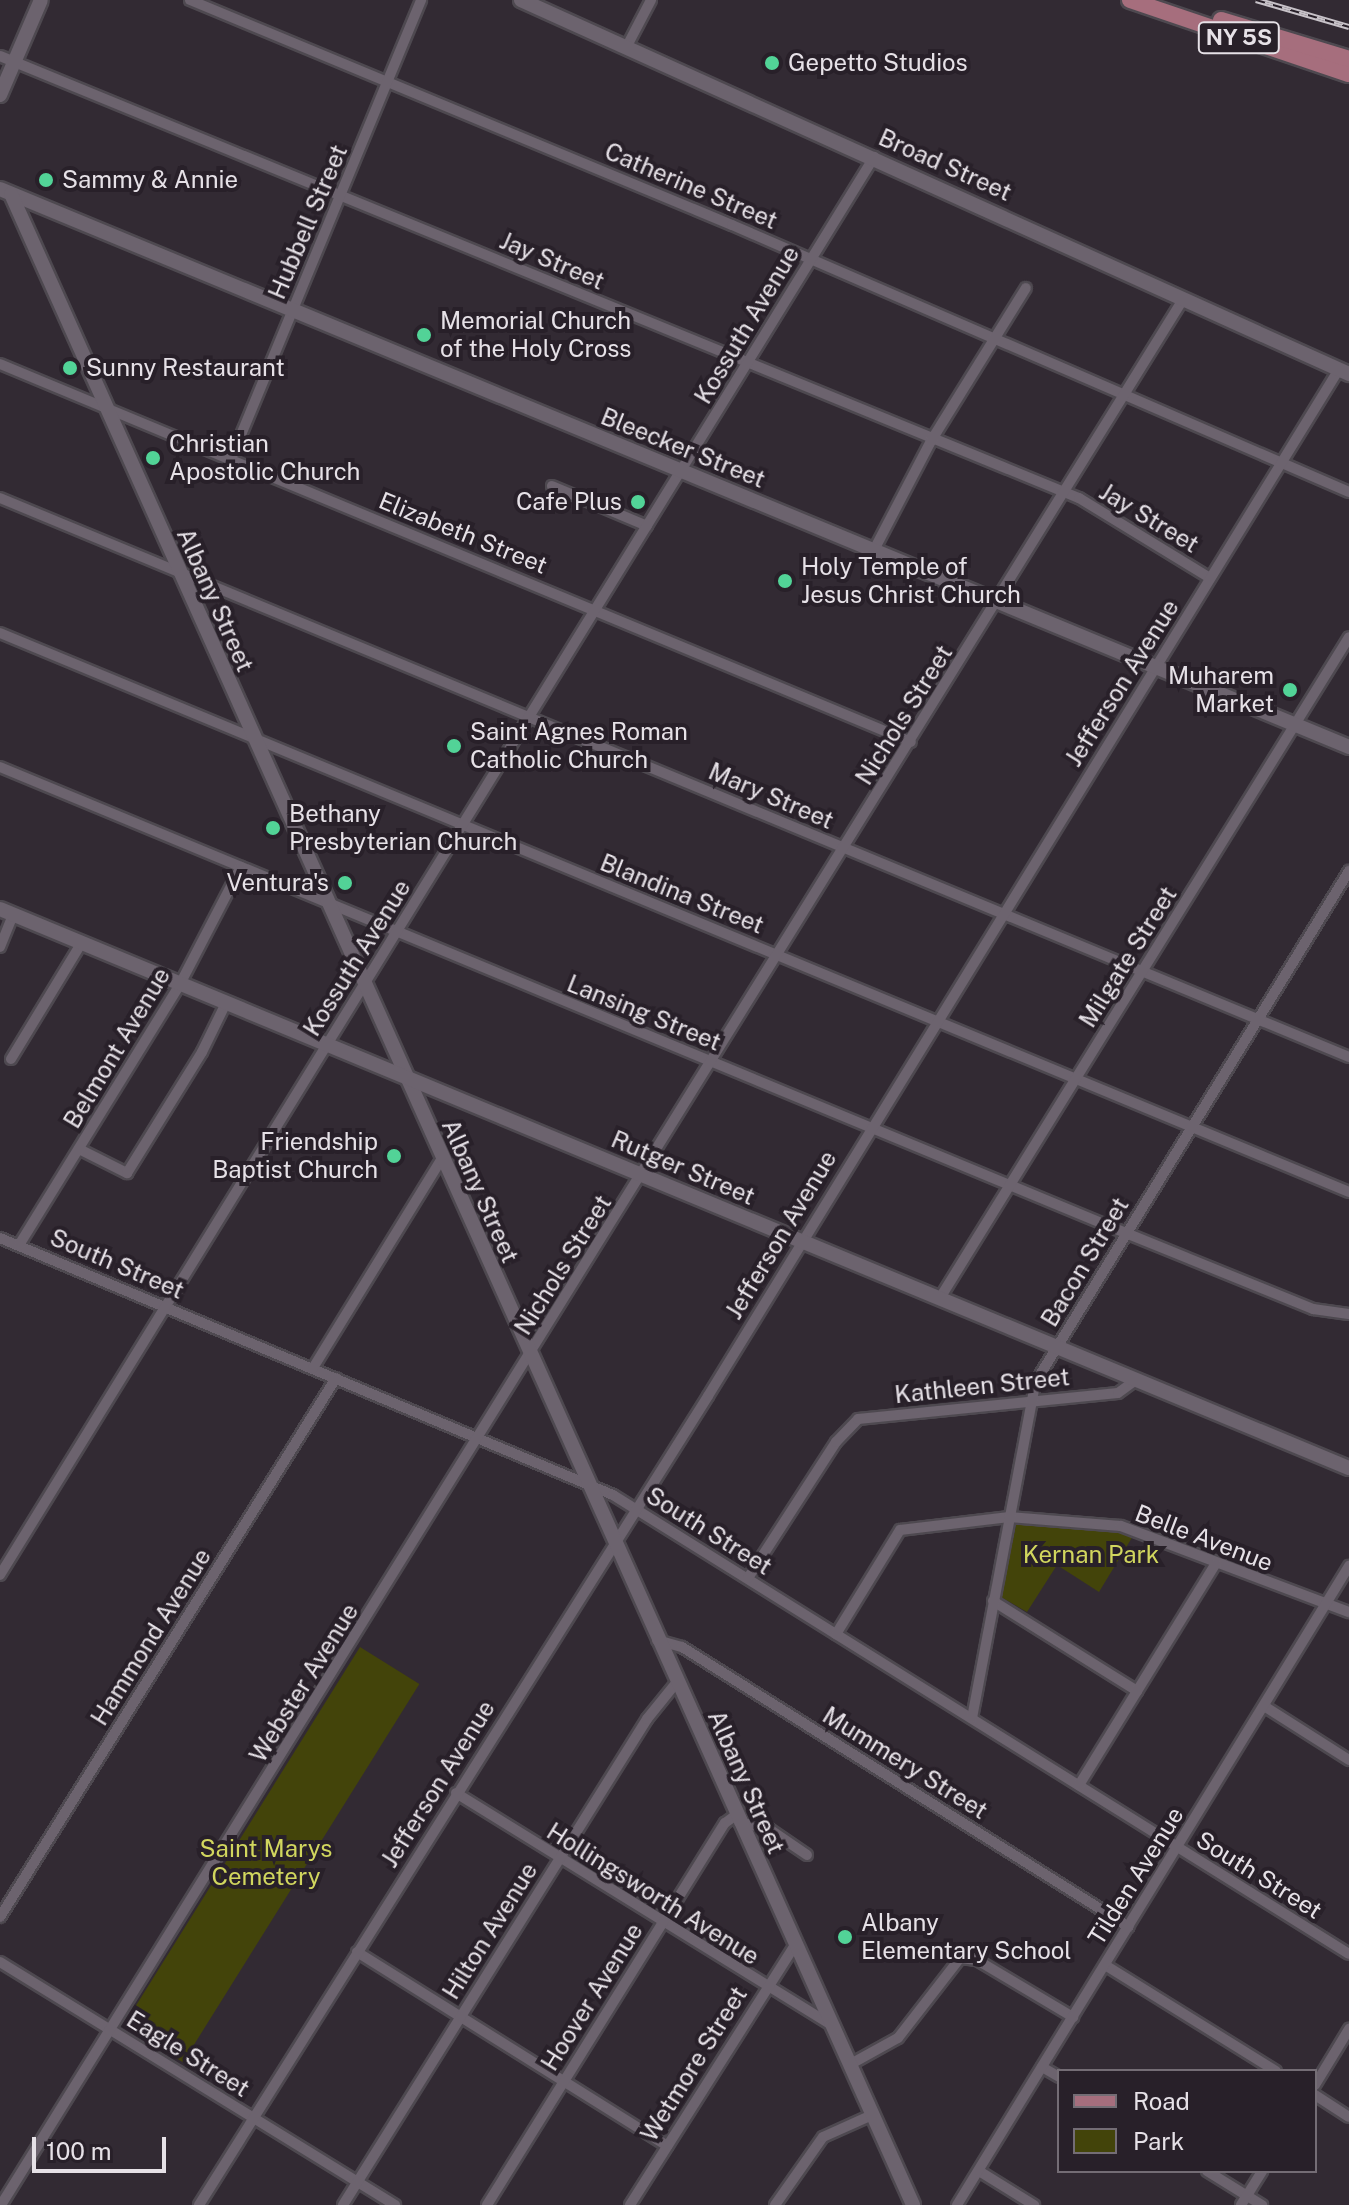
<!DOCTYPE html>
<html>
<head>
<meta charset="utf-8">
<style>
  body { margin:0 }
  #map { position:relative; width:1349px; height:2205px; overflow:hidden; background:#322a33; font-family:"Public Sans",sans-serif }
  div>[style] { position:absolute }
  .green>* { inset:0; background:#43440a; transform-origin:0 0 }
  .roads { filter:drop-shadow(2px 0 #4e4950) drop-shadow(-2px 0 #4e4950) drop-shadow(0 2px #4e4950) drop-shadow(0 -2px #4e4950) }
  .minor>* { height:10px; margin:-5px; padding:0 5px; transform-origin:5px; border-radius:5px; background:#6c636e }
  .tertiary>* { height:14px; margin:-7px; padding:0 7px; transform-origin:7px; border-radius:7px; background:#6c636e }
  .secondary>* { height:14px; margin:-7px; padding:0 7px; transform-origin:7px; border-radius:7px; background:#6c636e }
  .primary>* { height:16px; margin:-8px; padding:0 8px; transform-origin:8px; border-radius:8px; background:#a66e7d }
  .rail>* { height:6px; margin-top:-3px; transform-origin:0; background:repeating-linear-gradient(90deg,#282029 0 9px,#c7c2c8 0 18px); box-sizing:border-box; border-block:2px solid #c7c2c8 }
  .dots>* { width:22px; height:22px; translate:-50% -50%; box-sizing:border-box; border:4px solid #282029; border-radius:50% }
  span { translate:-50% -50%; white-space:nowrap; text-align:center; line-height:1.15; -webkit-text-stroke:8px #282029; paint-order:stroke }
  .shield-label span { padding:2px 6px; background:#282029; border:2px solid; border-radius:6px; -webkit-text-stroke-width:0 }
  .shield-label { font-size:22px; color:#e6e1e7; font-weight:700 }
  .poi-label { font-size:24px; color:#e6e1e7 }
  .left { translate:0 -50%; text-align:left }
  .right { translate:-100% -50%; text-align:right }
  .street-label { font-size:24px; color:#e6e1e7 }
  .park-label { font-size:24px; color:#d1d65e }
  .legend { position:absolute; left:1057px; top:2069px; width:260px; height:104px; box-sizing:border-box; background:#282029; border:2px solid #746d75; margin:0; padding:10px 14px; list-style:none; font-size:24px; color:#e6e1e7 }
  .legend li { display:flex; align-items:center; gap:16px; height:40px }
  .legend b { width:40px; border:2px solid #746d75 }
  .scale { position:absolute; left:32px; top:2137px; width:134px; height:36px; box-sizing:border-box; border:4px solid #e6e1e7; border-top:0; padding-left:10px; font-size:24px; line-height:28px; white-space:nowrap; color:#e6e1e7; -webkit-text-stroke:6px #282029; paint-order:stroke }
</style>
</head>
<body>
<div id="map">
  <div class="green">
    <div style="clip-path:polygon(1017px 1520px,1115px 1529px,1133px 1536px,1099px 1592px,1057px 1565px,1027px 1612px,1001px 1597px)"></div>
    <div style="left:360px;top:1647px;width:70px;height:446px;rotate:32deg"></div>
  </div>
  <div class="roads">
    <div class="minor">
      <div style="left:190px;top:0;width:587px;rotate:22.54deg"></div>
      <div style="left:732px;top:225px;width:672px;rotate:23.4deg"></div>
      <div style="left:627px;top:46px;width:52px;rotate:-62.4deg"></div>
      <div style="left:0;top:56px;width:1166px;rotate:22.28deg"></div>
      <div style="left:1079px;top:498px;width:153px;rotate:31.4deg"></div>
      <div style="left:0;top:364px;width:986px;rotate:22.53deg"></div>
      <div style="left:231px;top:459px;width:497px;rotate:-67.5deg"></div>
      <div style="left:552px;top:486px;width:103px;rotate:22.8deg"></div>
      <div style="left:0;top:498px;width:1460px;rotate:22.51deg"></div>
      <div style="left:874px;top:550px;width:123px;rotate:-62.4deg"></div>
      <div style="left:931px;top:441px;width:180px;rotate:-58.2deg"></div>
      <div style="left:0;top:633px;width:1460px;rotate:22.51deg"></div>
      <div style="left:0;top:767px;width:1208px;rotate:22.49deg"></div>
      <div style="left:1116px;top:1229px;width:213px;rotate:22.1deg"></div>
      <div style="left:1313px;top:1309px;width:36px;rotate:8deg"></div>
      <div style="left:0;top:947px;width:35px;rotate:-68deg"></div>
      <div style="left:11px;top:1059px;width:137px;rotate:-58.7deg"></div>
      <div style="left:79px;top:1149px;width:54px;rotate:26.6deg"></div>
      <div style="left:127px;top:1173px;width:142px;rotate:-58.2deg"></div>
      <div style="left:202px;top:1052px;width:55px;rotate:-63.9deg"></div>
      <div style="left:0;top:1238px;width:665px;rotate:22.75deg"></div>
      <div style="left:613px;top:1495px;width:867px;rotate:31.95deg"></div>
      <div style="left:19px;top:1245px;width:307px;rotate:-58.3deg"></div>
      <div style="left:180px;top:984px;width:132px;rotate:-62.5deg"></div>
      <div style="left:940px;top:1298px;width:777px;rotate:-58.25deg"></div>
      <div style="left:313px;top:1368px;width:244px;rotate:-58.4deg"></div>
      <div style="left:0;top:1575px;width:1666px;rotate:-58.35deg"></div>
      <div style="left:748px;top:1578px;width:162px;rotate:-57.1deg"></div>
      <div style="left:836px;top:1442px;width:32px;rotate:-46deg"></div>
      <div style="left:858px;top:1419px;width:261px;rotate:-5.7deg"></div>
      <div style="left:1118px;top:1393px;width:22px;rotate:-36deg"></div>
      <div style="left:993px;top:1601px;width:170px;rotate:32deg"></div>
      <div style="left:836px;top:1634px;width:122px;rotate:-58.4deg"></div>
      <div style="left:900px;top:1530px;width:110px;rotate:-6.8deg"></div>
      <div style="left:1009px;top:1517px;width:112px;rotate:4.6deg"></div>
      <div style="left:1121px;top:1526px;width:244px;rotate:20.7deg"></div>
      <div style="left:657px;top:1640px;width:26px;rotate:16deg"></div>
      <div style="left:682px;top:1647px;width:527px;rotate:32.06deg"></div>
      <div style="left:1264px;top:1706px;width:101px;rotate:32.4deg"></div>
      <div style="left:972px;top:1718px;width:341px;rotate:-79.3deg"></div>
      <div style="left:1035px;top:1383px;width:601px;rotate:-58.48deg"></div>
      <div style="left:1079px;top:1785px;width:261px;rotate:-58.3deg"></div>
      <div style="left:456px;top:1793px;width:440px;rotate:31.7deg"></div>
      <div style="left:739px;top:1822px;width:31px;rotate:13deg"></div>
      <div style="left:769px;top:1829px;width:46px;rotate:34.4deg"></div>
      <div style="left:0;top:1917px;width:635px;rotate:-58.06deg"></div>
      <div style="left:357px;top:1952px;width:366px;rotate:32deg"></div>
      <div style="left:0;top:1962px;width:464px;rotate:31.6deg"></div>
      <div style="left:1105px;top:1965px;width:201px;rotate:31.8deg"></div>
      <div style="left:849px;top:2065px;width:56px;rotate:-28.9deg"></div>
      <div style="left:898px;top:2038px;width:101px;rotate:-52.2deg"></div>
      <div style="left:960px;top:1958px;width:17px;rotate:7deg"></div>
      <div style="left:977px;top:1960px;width:112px;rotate:30.7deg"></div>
      <div style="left:1042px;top:2067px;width:20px;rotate:30deg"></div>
      <div style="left:1315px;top:2085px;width:66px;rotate:-58.7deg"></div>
      <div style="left:1315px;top:2095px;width:40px;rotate:32.9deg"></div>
      <div style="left:979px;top:2171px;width:65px;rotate:31.7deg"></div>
      <div style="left:1207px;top:2171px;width:65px;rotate:31.7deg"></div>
      <div style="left:1px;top:2205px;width:2244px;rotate:-58.19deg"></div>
      <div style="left:199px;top:2205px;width:956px;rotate:-57.82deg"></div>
      <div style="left:708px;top:1396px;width:1205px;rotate:-58.43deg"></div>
      <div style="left:343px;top:2205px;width:573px;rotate:-57.97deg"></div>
      <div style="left:647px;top:1719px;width:48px;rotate:-51deg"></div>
      <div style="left:487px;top:2205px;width:450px;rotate:-58.1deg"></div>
      <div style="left:725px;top:1823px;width:14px;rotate:-36deg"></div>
      <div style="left:630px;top:2205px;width:308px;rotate:-57.6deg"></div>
      <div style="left:775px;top:2205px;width:83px;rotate:-54.8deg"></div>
      <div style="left:823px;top:2137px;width:54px;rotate:-24.2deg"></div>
      <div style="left:957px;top:2205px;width:750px;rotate:-58.47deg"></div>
      <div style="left:1241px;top:2205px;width:40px;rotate:-58deg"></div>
    </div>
    <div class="tertiary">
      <div style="left:0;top:95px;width:103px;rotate:-66.7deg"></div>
      <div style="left:0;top:189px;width:1460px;rotate:22.47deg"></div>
      <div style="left:11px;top:194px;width:2204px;rotate:65.84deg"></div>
      <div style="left:0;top:909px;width:1460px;rotate:22.51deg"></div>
    </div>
    <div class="secondary">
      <div style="left:521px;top:0;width:909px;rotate:24.31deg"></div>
    </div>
    <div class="primary">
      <div style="left:1130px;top:0;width:231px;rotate:18.7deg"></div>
      <div style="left:1221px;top:20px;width:134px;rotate:16.9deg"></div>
    </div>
  </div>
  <div class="rail">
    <div style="left:1256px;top:0;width:97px;rotate:16.2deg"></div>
  </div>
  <div class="dots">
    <div style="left:772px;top:63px;background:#52d397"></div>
    <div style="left:46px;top:180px;background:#52d397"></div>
    <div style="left:424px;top:335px;background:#52d397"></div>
    <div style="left:70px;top:368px;background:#52d397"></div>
    <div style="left:153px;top:458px;background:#52d397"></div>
    <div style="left:638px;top:502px;background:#52d397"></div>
    <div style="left:785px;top:581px;background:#52d397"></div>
    <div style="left:1290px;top:690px;background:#52d397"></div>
    <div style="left:454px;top:746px;background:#52d397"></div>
    <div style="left:273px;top:828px;background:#52d397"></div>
    <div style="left:345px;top:883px;background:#52d397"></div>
    <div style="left:394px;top:1156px;background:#52d397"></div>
    <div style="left:845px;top:1937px;background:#52d397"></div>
  </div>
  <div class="shield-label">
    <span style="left:1239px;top:38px">NY 5S</span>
  </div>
  <div class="poi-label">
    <span class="left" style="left:788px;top:63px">Gepetto Studios</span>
    <span class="left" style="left:62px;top:180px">Sammy &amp; Annie</span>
    <span class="left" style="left:440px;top:335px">Memorial Church<br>of the Holy Cross</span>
    <span class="left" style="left:86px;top:368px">Sunny Restaurant</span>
    <span class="left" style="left:169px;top:458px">Christian<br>Apostolic Church</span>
    <span class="right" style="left:622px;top:502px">Cafe Plus</span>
    <span class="left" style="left:801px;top:581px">Holy Temple of<br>Jesus Christ Church</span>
    <span class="right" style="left:1274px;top:690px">Muharem<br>Market</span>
    <span class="left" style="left:470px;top:746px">Saint Agnes Roman<br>Catholic Church</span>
    <span class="left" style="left:289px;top:828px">Bethany<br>Presbyterian Church</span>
    <span class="right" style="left:329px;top:883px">Ventura's</span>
    <span class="right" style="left:378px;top:1156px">Friendship<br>Baptist Church</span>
    <span class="left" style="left:861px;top:1937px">Albany<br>Elementary School</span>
  </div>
  <div class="street-label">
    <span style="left:945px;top:165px;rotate:24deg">Broad Street</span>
    <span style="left:691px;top:186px;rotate:23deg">Catherine Street</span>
    <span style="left:308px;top:222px;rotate:-67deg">Hubbell Street</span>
    <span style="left:552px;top:261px;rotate:23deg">Jay Street</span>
    <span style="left:747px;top:325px;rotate:-59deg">Kossuth Avenue</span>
    <span style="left:683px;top:448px;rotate:22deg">Bleecker Street</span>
    <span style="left:1149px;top:518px;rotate:31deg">Jay Street</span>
    <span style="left:463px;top:533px;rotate:22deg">Elizabeth Street</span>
    <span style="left:215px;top:600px;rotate:66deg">Albany Street</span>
    <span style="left:1122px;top:683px;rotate:-58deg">Jefferson Avenue</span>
    <span style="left:904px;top:715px;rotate:-58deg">Nichols Street</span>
    <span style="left:771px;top:796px;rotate:23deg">Mary Street</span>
    <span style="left:682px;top:894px;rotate:22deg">Blandina Street</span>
    <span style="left:1128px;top:957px;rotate:-58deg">Milgate Street</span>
    <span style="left:357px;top:958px;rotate:-58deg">Kossuth Avenue</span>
    <span style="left:644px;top:1013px;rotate:22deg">Lansing Street</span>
    <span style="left:117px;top:1048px;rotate:-59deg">Belmont Avenue</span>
    <span style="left:683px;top:1168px;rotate:23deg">Rutger Street</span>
    <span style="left:480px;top:1191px;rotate:66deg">Albany Street</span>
    <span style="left:781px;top:1235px;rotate:-59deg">Jefferson Avenue</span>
    <span style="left:1085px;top:1262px;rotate:-59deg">Bacon Street</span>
    <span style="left:117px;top:1264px;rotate:23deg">South Street</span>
    <span style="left:563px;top:1265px;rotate:-58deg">Nichols Street</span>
    <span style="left:982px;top:1386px;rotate:-6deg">Kathleen Street</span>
    <span style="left:709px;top:1531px;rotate:32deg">South Street</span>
    <span style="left:1204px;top:1538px;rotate:21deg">Belle Avenue</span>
    <span style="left:151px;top:1637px;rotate:-58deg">Hammond Avenue</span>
    <span style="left:304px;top:1683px;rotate:-58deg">Webster Avenue</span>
    <span style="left:905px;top:1763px;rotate:32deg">Mummery Street</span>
    <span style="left:746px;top:1782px;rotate:66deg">Albany Street</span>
    <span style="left:438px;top:1784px;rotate:-58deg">Jefferson Avenue</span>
    <span style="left:1259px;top:1875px;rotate:32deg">South Street</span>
    <span style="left:1136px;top:1876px;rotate:-58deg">Tilden Avenue</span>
    <span style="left:653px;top:1894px;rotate:32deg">Hollingsworth Avenue</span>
    <span style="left:490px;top:1931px;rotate:-58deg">Hilton Avenue</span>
    <span style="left:592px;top:1997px;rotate:-58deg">Hoover Avenue</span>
    <span style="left:188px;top:2054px;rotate:32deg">Eagle Street</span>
    <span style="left:694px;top:2064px;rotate:-58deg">Wetmore Street</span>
  </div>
  <div class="park-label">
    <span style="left:1091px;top:1555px">Kernan Park</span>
    <span style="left:266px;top:1863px">Saint Marys<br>Cemetery</span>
  </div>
  <ul class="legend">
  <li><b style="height:10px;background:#a66e7d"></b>Road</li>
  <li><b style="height:22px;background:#43440a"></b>Park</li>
  </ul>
  <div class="scale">100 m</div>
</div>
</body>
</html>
